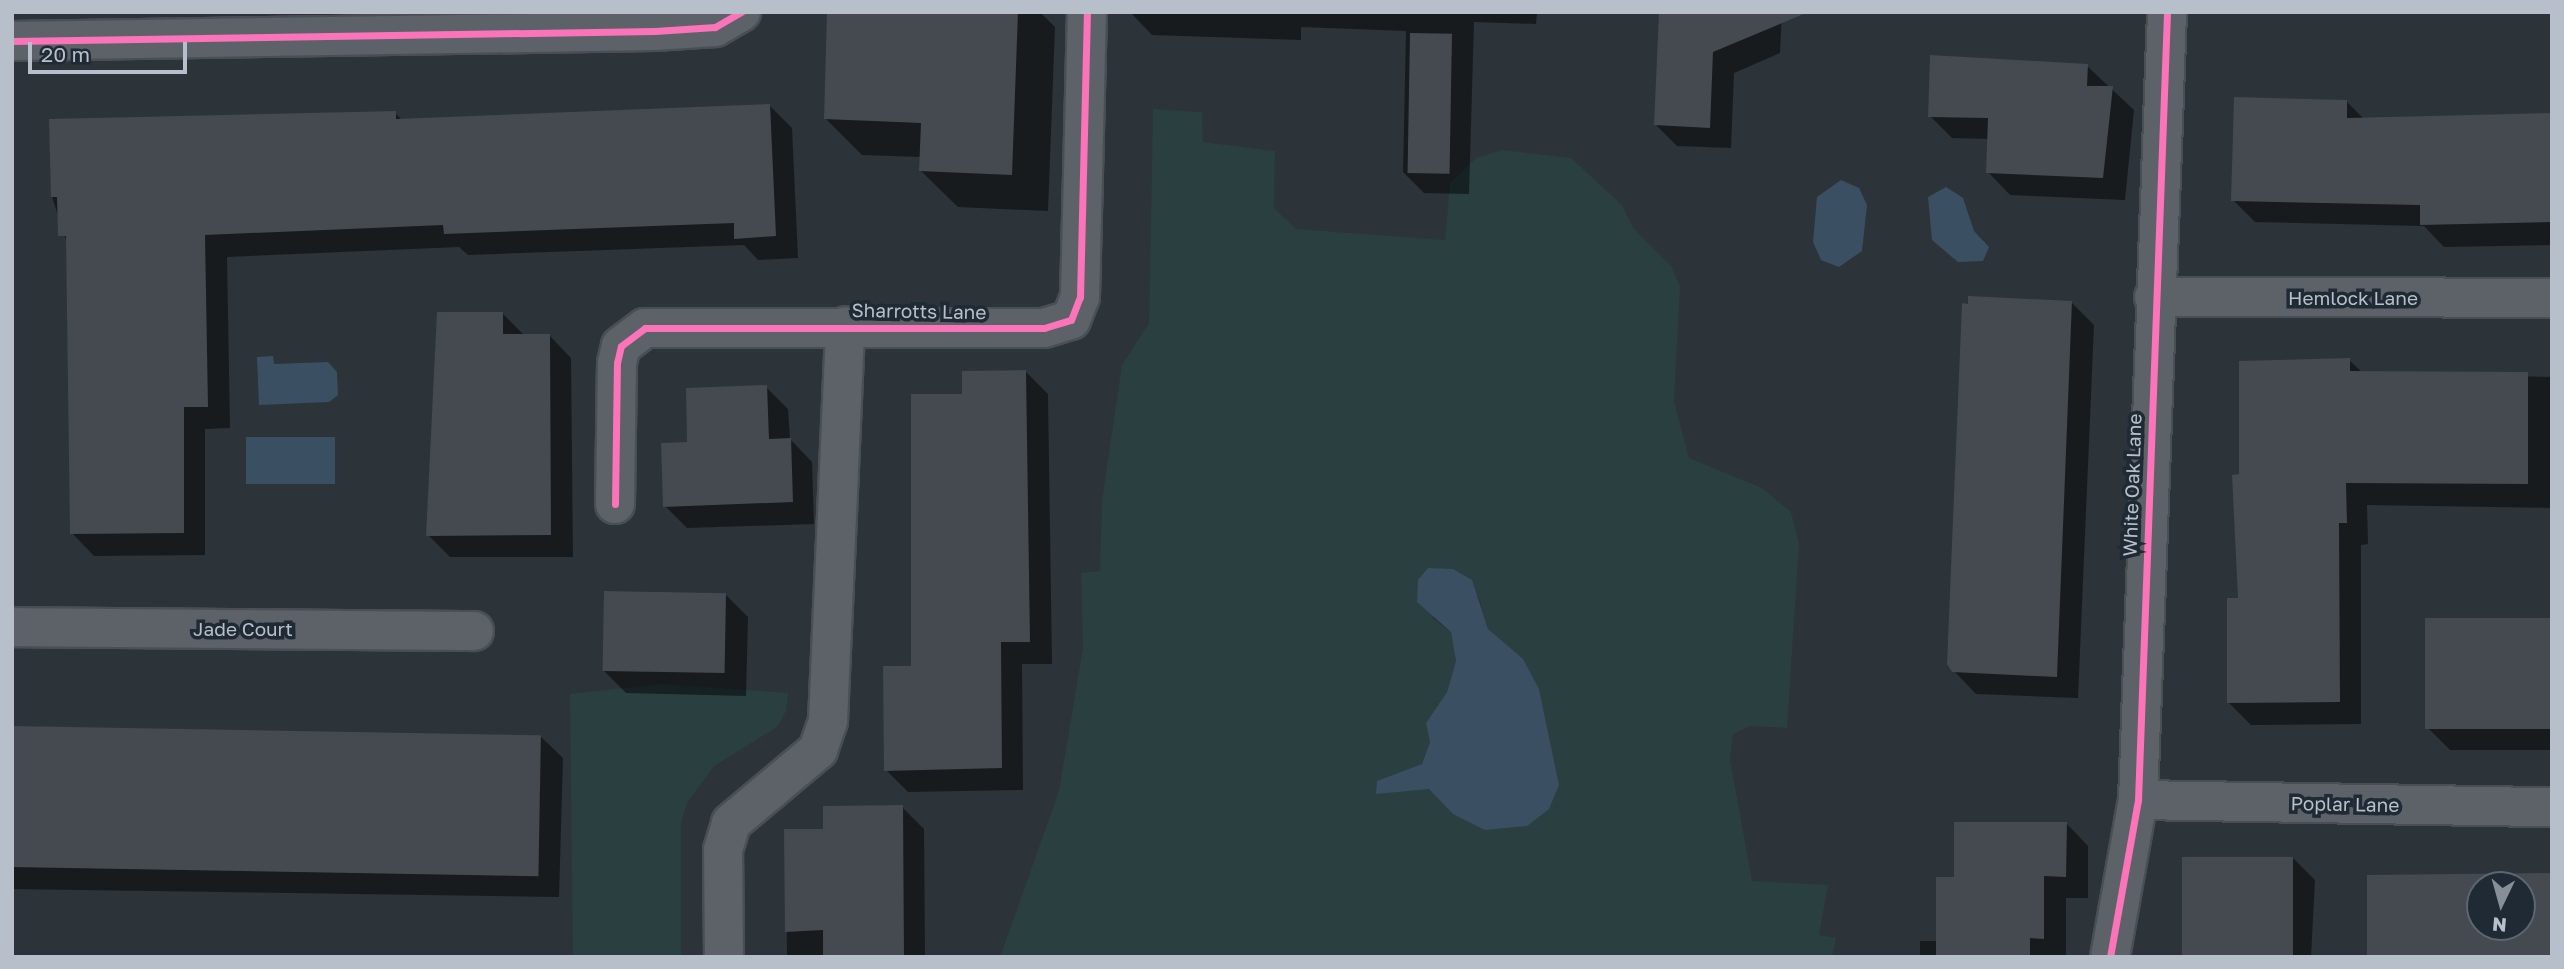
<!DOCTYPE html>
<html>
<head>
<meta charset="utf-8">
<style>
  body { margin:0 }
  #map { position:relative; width:2564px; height:969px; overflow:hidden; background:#2c3339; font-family:"Golos Text",sans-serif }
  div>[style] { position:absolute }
  .green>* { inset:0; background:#293f40 }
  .water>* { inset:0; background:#3b4f63; transform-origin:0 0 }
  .shadow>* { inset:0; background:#0007 }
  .building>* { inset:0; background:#444a50; transform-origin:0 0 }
  .roads { filter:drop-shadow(2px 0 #4a4f54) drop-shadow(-2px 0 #4a4f54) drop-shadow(0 2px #4a4f54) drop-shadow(0 -2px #4a4f54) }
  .street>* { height:38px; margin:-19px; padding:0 19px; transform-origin:19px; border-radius:19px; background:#5c6267 }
  .cycleway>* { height:7px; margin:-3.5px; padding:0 3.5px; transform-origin:3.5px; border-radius:3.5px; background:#fb73b8 }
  span { translate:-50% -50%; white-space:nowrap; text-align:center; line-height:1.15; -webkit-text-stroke:7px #1f2a34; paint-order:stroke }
  .street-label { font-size:19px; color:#b7c0ca }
  .frame { position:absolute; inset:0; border:14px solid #b7c0ca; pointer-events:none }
  .north { position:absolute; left:2466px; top:871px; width:70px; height:70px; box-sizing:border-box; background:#1f2a34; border:2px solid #5c6670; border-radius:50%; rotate:185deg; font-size:19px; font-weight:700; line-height:28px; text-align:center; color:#b7c0ca }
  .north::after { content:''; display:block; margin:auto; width:24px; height:32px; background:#868f97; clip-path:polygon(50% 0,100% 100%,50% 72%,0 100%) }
  .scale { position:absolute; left:28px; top:42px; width:159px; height:32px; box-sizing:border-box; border:4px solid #b7c0ca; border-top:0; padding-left:9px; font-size:21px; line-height:24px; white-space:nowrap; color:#b7c0ca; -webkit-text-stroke:5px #1f2a34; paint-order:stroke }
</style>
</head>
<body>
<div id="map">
  <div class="green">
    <div style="clip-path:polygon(evenodd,1153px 109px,1202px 112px,1203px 142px,1275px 151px,1274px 208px,1296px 229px,1445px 240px,1450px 183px,1476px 158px,1502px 150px,1571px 158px,1622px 205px,1633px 228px,1671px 266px,1680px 286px,1674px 401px,1689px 458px,1762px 488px,1791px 512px,1799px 544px,1787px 728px,1750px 726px,1733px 734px,1730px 759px,1752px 881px,1828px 885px,1819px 935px,1836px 938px,1832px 957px,1000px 957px,1059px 791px,1083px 648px,1081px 573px,1100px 571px,1102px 501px,1122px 365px,1149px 323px,1153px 109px,1478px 596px,1488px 629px,1539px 689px,1559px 785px,1453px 814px,1430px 789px,1404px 789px,1402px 773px,1422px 764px,1430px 742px,1426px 723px,1447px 692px,1456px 661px,1451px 632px,1432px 618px,1478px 596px)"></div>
    <div style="clip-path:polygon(661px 684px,788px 693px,786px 711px,777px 727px,714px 766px,687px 803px,681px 823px,681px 957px,573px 957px,570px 694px)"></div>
  </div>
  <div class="water">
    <div style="clip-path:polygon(1841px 180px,1859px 188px,1867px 205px,1862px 251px,1839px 267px,1821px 260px,1813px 242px,1817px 197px)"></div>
    <div style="clip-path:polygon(1946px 187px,1963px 198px,1974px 231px,1989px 247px,1983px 261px,1958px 262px,1932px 240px,1928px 197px)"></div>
    <div style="clip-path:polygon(273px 356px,274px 364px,328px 362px,337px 372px,338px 395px,329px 402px,259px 405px,257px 357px)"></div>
    <div style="left:335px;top:437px;width:47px;height:89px;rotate:90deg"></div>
    <div style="clip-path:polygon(1428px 568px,1453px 569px,1472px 580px,1488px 629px,1523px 659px,1539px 689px,1559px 785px,1549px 809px,1527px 826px,1485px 830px,1453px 814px,1429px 789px,1376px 794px,1377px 781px,1422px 764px,1430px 742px,1426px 723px,1447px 692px,1456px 661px,1451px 632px,1417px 602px,1418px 580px)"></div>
  </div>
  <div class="shadow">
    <div style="clip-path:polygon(829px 12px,1040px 12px,1055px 27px,1048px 211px,958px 207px,921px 171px,921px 157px,862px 155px,826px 119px)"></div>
    <div style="clip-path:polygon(1130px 12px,1537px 12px,1536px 24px,1474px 22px,1469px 194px,1424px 193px,1403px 172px,1406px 31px,1301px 27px,1301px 40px,1152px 35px)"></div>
    <div style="clip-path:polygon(1661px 12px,1782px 12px,1780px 53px,1734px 73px,1731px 148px,1677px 146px,1656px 125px)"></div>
    <div style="clip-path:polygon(1815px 12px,1912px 12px,1912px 14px)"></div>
    <div style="clip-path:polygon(2087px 66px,2134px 110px,2125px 200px,2010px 195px,1988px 172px,1989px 139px,1952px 138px,1930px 116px)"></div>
    <div style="clip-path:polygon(2347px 102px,2364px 119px,2552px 114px,2552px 245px,2444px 247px,2424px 226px,2255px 222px,2233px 200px)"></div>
    <div style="clip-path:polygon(770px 106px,792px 128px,798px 258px,758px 260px,744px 245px,468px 255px,459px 247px,227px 257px,230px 428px,205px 429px,205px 555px,94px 556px,72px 533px,67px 243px,52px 197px,395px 113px,403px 121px)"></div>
    <div style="clip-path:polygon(2071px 302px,2094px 325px,2078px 698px,1976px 694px,1954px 671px)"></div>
    <div style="clip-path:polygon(502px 313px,524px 335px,549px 335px,571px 358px,573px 557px,450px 557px,428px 535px)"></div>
    <div style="clip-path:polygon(2349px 360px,2363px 373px,2552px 377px,2552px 508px,2367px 505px,2368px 544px,2361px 545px,2361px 724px,2251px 725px,2229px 703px,2239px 600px,2241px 476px)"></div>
    <div style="clip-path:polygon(1026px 372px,1048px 394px,1052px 664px,1022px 664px,1023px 790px,908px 792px,886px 770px,912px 668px)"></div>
    <div style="clip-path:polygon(766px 387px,788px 409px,790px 439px,812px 462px,814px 524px,687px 528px,665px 506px,689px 443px)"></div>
    <div style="clip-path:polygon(726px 595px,748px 617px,746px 696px,626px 693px,604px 671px)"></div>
    <div style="clip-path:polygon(2552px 619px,2552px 750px,2450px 750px,2428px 728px)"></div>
    <div style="clip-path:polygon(12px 728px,540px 736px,563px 758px,559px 897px,12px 889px)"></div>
    <div style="clip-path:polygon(902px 807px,924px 829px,925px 957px,787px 957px,786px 831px,825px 831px)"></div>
    <div style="clip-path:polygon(2066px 823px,2088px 846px,2088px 898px,2066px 898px,2066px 957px,1920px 957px,1920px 941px,1937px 941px,1956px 878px)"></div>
    <div style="clip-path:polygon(2293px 858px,2315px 880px,2311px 957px,2179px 957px)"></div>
  </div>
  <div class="building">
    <div style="clip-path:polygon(827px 12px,1018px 12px,1012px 175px,919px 171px,921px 123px,824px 119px)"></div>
    <div style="clip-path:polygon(1659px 12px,1806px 12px,1806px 13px,1713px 52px,1710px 128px,1654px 125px)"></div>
    <div style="left:1410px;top:33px;width:42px;height:140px;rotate:1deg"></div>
    <div style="clip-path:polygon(1930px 55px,2088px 64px,2087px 86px,2113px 86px,2103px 178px,1986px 173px,1988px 118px,1928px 117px)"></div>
    <div style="clip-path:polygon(2234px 97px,2347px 100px,2347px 118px,2552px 113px,2552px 222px,2420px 225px,2420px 205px,2231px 201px)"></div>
    <div style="clip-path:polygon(770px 104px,776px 236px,734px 239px,734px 223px,444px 234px,443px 225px,205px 235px,208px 407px,184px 407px,184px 533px,70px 534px,66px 236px,58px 236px,57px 197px,51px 197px,49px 119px,396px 111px,396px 119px)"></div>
    <div style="clip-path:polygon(1968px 296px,2072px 301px,2057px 677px,1952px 672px,1947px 664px,1962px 303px,1968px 304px)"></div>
    <div style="clip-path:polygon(437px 312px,503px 312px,503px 334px,550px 334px,551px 535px,426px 536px)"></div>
    <div style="clip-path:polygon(2350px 358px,2350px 371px,2528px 372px,2528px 484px,2346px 483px,2347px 523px,2339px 523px,2340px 702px,2227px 703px,2227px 598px,2238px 598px,2232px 475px,2239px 474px,2239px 361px)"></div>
    <div style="clip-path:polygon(1026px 370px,1030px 642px,1001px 642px,1002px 768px,884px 771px,883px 666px,911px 666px,911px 394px,962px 394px,962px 371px)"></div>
    <div style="clip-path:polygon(767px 385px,769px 439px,791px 438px,793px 502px,663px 507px,661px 443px,687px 442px,686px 388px)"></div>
    <div style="left:604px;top:591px;width:122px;height:80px;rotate:1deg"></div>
    <div style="left:2425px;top:618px;width:127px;height:111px"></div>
    <div style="left:12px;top:726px;width:529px;height:141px;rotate:1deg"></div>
    <div style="clip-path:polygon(903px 805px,904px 957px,823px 957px,823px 930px,785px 932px,784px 829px,823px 829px,823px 806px)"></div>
    <div style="clip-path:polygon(1954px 822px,2067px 822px,2066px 877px,2044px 876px,2044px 939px,2030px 938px,2030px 957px,1936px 957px,1936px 877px,1954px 877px)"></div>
    <div style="left:2182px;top:857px;width:111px;height:100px"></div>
    <div style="clip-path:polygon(evenodd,2552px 873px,2552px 957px,2367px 957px,2367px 875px,2552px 873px,2480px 885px,2522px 885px,2522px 927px,2480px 927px,2480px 885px)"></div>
  </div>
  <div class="roads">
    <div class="street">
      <div style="left:12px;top:41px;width:643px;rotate:-0.89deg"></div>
      <div style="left:655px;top:31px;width:60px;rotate:-3.8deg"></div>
      <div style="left:715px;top:27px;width:30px;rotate:-30deg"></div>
      <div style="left:2154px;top:297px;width:398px;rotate:0.1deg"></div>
      <div style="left:615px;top:504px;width:141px;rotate:-89.2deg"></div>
      <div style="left:617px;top:363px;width:17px;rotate:-77deg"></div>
      <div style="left:621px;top:346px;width:30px;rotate:-37deg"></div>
      <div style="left:645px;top:328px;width:399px"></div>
      <div style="left:1044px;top:328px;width:28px;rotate:-17deg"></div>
      <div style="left:1071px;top:320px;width:25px;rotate:-69deg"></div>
      <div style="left:1080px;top:297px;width:285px;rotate:-88.6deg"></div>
      <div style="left:12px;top:627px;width:462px;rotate:0.5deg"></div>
      <div style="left:2138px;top:800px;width:414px;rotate:1deg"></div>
      <div style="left:724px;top:957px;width:107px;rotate:-90.5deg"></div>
      <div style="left:723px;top:850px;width:28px;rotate:-73deg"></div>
      <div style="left:731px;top:823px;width:114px;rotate:-40deg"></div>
      <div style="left:818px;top:750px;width:31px;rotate:-71deg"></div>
      <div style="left:828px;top:721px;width:395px;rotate:-87.5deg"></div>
      <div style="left:2110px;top:957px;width:159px;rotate:-79.9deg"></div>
      <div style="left:2138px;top:800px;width:789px;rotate:-87.89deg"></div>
    </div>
  </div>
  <div class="cycleway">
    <div style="left:12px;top:41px;width:643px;rotate:-0.89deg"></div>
    <div style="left:655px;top:31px;width:60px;rotate:-3.8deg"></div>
    <div style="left:715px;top:27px;width:30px;rotate:-30deg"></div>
    <div style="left:615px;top:504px;width:141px;rotate:-89.2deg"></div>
    <div style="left:617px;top:363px;width:17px;rotate:-77deg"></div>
    <div style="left:621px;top:346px;width:30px;rotate:-37deg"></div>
    <div style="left:645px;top:328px;width:399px"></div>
    <div style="left:1044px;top:328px;width:28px;rotate:-17deg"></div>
    <div style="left:1071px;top:320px;width:25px;rotate:-69deg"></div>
    <div style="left:1080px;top:297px;width:285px;rotate:-88.6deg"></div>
    <div style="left:2110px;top:957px;width:159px;rotate:-79.9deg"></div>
    <div style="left:2138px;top:800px;width:789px;rotate:-87.89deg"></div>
  </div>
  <div class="street-label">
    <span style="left:2353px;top:298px">Hemlock Lane</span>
    <span style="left:919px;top:311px;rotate:1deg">Sharrotts Lane</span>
    <span style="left:2132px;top:485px;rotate:-88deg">White Oak Lane</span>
    <span style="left:243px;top:629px">Jade Court</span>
    <span style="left:2345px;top:804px;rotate:1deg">Poplar Lane</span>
  </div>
  <div class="frame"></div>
  <div class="north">N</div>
  <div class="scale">20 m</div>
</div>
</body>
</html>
